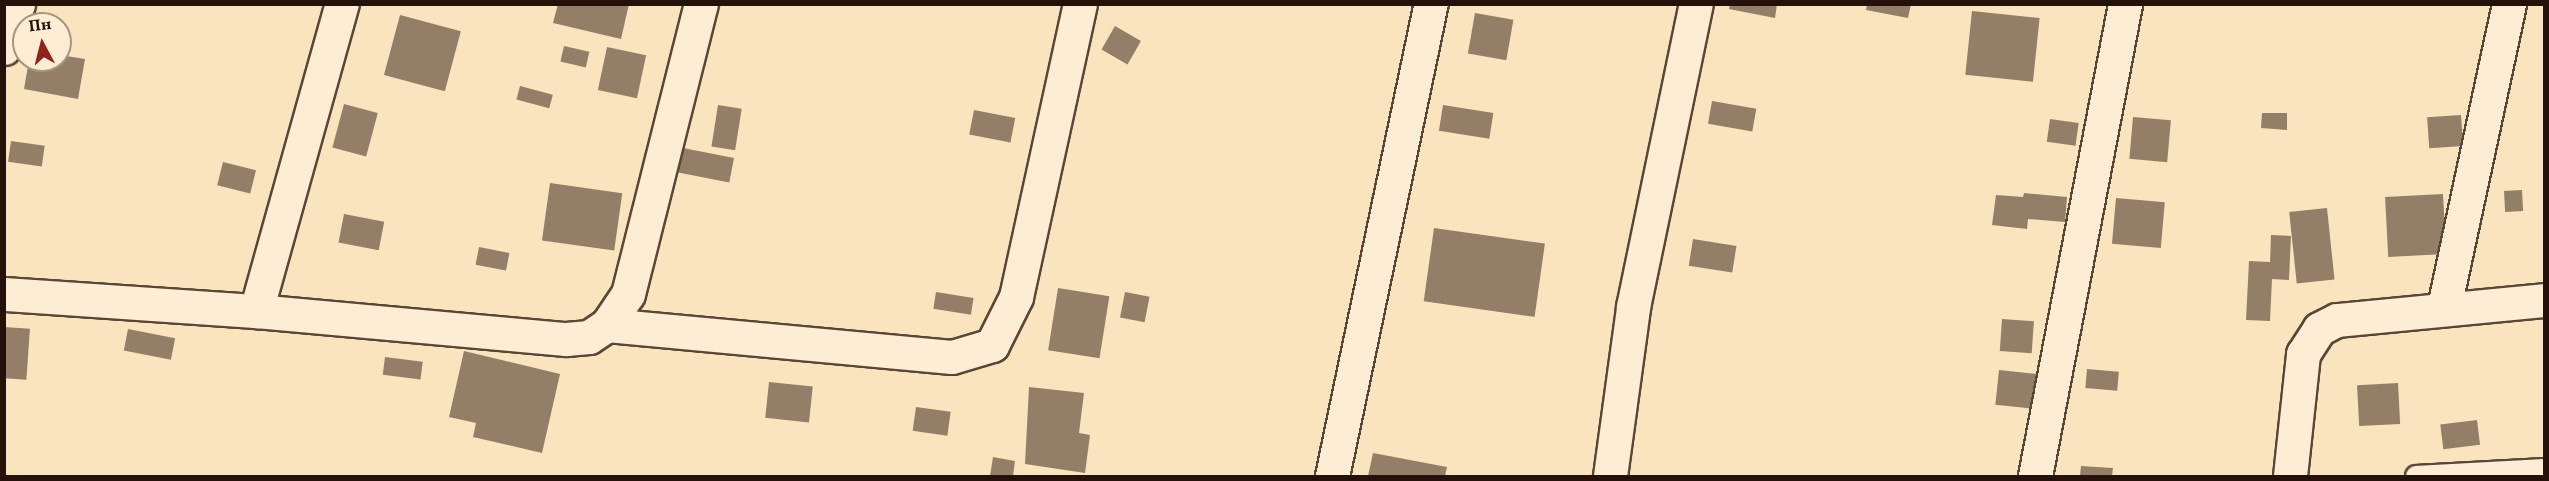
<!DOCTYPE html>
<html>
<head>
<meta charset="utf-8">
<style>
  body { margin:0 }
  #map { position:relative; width:2549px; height:481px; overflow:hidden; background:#fae4bd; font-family:Vollkorn,serif }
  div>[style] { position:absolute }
  .building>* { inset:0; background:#937f67; transform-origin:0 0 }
  .roads { filter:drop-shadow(2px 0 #5a4636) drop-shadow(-2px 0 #5a4636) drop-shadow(0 2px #5a4636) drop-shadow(0 -2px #5a4636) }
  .lane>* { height:20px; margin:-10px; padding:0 10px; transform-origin:10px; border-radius:10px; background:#fcedd4 }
  .street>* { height:33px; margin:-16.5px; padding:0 16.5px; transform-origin:16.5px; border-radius:16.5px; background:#fcedd4 }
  span { translate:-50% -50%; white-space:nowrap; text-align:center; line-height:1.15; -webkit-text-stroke:6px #fcedd4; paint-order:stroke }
  .frame { position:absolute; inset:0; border:6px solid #241109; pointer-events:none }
  .north { position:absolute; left:12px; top:12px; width:60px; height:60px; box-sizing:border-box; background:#fcedd4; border:2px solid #a69583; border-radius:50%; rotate:353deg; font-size:16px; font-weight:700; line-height:24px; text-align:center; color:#241109 }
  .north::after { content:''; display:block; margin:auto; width:21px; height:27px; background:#8f2418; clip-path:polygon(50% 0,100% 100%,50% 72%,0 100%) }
</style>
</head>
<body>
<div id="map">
  <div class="building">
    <div style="clip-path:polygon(558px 4px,629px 4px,621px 39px,553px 23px)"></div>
    <div style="clip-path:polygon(1730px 4px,1777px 4px,1775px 18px,1729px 9px)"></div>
    <div style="clip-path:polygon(1867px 4px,1911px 4px,1908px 18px,1866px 10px)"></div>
    <div style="left:1972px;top:11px;width:68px;height:64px;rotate:6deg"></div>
    <div style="left:1475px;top:13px;width:39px;height:41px;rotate:10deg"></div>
    <div style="left:400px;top:15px;width:63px;height:62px;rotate:15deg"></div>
    <div style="left:1115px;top:26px;width:30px;height:27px;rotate:30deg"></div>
    <div style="left:564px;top:46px;width:26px;height:16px;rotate:13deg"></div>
    <div style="left:607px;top:47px;width:40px;height:44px;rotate:12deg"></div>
    <div style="clip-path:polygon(60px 55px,85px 59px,78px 99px,24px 89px,29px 60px,60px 60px)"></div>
    <div style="left:520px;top:86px;width:34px;height:14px;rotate:15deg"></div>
    <div style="left:1712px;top:101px;width:45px;height:23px;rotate:10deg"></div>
    <div style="left:344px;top:104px;width:35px;height:45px;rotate:15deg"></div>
    <div style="left:718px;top:105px;width:24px;height:42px;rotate:9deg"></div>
    <div style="left:1443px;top:105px;width:51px;height:26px;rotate:9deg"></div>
    <div style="left:974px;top:110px;width:42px;height:25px;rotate:11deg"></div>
    <div style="clip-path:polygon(2262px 113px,2287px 113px,2287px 130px,2261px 128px)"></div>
    <div style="left:2461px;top:115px;width:31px;height:34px;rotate:86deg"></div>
    <div style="left:2133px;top:117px;width:38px;height:42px;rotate:5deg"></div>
    <div style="left:2050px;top:119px;width:29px;height:23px;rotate:8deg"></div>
    <div style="left:11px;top:141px;width:34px;height:21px;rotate:8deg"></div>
    <div style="left:683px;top:148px;width:52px;height:25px;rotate:11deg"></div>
    <div style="left:223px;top:162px;width:34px;height:24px;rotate:14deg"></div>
    <div style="left:550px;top:183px;width:73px;height:58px;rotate:8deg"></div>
    <div style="left:2522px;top:190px;width:21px;height:18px;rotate:87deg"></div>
    <div style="clip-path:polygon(2024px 193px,2067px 197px,2065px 222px,2028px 219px,2027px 229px,1992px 225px,1996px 195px,2023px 197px)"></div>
    <div style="left:2443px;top:194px;width:60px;height:58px;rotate:87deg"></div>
    <div style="left:2116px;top:198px;width:49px;height:46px;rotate:5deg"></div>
    <div style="left:2327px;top:208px;width:72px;height:38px;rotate:84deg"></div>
    <div style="left:344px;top:214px;width:41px;height:29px;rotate:11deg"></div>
    <div style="left:1434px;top:228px;width:112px;height:74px;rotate:8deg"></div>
    <div style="clip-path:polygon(2271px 235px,2291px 236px,2289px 280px,2272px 279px,2270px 321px,2246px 320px,2249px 261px,2270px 262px)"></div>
    <div style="left:1693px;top:239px;width:44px;height:27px;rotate:9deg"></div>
    <div style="left:479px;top:247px;width:31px;height:18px;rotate:11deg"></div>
    <div style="left:1058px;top:288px;width:52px;height:63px;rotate:9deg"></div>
    <div style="left:936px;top:292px;width:38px;height:17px;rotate:9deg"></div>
    <div style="left:1125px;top:292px;width:25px;height:26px;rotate:11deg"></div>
    <div style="left:2002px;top:319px;width:32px;height:32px;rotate:4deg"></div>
    <div style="left:4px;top:327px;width:26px;height:51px;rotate:4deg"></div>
    <div style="left:128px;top:329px;width:48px;height:22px;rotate:11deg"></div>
    <div style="clip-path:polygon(464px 351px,560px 374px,542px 453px,473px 437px,476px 423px,449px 417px)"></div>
    <div style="left:385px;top:357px;width:38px;height:18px;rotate:7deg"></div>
    <div style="left:2087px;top:369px;width:32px;height:19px;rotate:5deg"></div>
    <div style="left:1999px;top:370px;width:44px;height:35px;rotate:6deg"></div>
    <div style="left:769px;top:382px;width:44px;height:36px;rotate:6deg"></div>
    <div style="left:2398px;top:383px;width:41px;height:41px;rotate:87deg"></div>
    <div style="clip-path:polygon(1029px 387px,1084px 393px,1079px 433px,1090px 435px,1085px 473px,1025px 464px)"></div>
    <div style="left:916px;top:407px;width:35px;height:24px;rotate:8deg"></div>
    <div style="left:2477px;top:420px;width:25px;height:37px;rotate:83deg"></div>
    <div style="clip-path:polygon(1373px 453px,1447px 467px,1445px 476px,1368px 476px)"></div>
    <div style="clip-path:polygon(993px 457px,1015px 461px,1013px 476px,990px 476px)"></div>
    <div style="clip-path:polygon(2081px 466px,2113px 468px,2112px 476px,2080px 476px)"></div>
  </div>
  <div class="roads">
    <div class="lane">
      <div style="left:2416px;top:476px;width:128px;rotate:-3.1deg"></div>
    </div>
    <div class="street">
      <div style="left:4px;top:48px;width:46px;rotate:-72.3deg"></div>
      <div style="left:4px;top:294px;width:253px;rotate:3.9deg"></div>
      <div style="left:256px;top:311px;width:311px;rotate:5.2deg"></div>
      <div style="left:566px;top:339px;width:23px;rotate:-5deg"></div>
      <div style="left:589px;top:337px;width:22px;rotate:-34deg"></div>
      <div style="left:607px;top:325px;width:37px;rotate:-56deg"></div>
      <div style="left:628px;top:294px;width:299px;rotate:-75.9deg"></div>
      <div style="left:2444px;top:307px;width:310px;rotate:-77.9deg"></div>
      <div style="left:256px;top:311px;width:319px;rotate:-74.4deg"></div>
      <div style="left:607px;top:325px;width:346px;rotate:5.3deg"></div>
      <div style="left:952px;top:357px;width:42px;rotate:-16.7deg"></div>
      <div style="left:992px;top:345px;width:54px;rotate:-63.4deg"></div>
      <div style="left:1016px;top:297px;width:300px;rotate:-77.7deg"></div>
      <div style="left:1332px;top:476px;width:482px;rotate:-78.2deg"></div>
      <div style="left:1610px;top:476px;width:171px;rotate:-82.2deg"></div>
      <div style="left:1633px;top:307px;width:309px;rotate:-78.3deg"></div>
      <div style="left:2035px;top:476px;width:481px;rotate:-79.2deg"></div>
      <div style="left:2290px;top:476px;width:123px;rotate:-83.9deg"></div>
      <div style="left:2303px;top:354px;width:30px;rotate:-57deg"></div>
      <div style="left:2319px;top:329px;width:20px;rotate:-27deg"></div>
      <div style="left:2337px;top:320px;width:208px;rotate:-5.5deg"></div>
    </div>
  </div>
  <div class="frame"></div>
  <div class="north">Пн</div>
</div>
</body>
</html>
